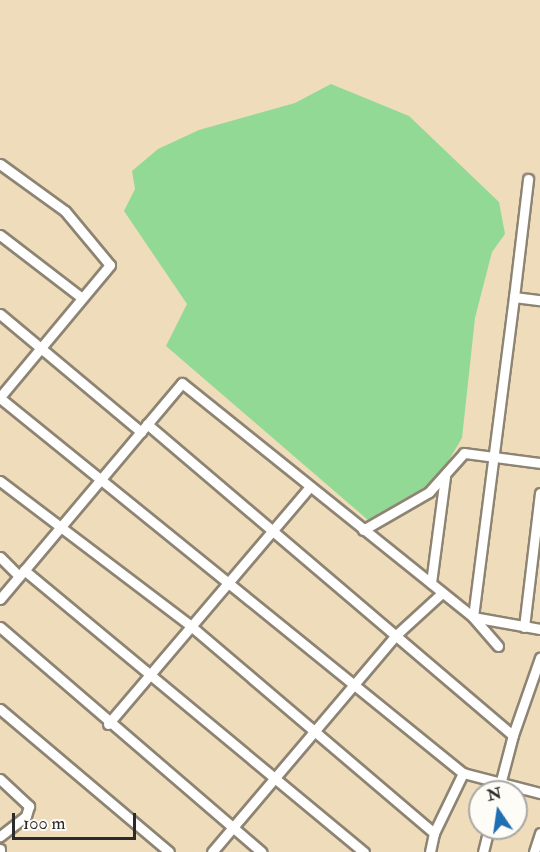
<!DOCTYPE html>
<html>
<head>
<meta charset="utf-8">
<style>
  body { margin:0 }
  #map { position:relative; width:540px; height:852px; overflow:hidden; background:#efdcbb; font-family:"IM FELL Double Pica",serif }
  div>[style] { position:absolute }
  .green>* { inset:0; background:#91d994 }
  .roads { filter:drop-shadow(2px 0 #8d8473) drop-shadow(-2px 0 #8d8473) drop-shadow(0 2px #8d8473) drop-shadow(0 -2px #8d8473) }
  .minor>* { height:9px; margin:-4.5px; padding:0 4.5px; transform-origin:4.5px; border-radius:4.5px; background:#fff }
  span { translate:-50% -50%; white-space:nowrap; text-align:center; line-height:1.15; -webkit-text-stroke:5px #fdfcf7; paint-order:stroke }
  .north { position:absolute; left:468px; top:780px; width:60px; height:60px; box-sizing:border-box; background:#fdfcf7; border:2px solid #a9a8a5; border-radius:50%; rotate:347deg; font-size:16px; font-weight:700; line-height:24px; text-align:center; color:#2b2b2b }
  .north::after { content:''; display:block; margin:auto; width:21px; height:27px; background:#1f6fb2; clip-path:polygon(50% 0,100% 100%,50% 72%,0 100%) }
  .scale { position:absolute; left:12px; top:813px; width:124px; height:27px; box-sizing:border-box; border:3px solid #2b2b2b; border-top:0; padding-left:8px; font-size:18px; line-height:21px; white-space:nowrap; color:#2b2b2b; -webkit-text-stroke:4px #fdfcf7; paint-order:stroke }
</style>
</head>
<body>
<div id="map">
  <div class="green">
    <div style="clip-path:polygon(331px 84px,409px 116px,499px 202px,505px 234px,492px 252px,475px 318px,462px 438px,437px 480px,368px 520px,166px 346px,187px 304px,124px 211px,135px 189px,132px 171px,158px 149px,199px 130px,295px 103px)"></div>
  </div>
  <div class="roads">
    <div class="minor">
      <div style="left:0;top:164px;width:80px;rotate:35.9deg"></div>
      <div style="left:65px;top:211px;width:70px;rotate:50.2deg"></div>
      <div style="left:110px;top:265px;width:172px;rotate:129.8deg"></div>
      <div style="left:0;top:235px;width:103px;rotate:37.5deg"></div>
      <div style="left:514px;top:297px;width:119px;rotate:-83.2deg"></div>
      <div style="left:0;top:314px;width:184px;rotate:39.9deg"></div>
      <div style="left:0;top:398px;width:596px;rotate:39.01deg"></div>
      <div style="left:463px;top:773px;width:80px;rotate:14.6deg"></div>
      <div style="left:147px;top:424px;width:480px;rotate:40.4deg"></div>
      <div style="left:513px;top:735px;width:59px;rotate:104.7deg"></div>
      <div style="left:0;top:481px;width:241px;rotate:37.2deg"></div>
      <div style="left:192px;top:627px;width:318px;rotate:40.4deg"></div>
      <div style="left:434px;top:833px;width:19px;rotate:102deg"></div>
      <div style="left:363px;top:530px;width:76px;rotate:-29.9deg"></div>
      <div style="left:429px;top:492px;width:52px;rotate:-48.1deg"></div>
      <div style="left:464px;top:453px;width:77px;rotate:7.5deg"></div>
      <div style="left:0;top:557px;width:27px;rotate:45deg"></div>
      <div style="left:24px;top:570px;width:442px;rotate:39.7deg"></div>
      <div style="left:431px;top:583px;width:108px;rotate:-82.5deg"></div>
      <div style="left:0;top:599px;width:282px;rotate:-49.9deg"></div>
      <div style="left:182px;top:383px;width:373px;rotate:38.8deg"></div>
      <div style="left:473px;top:617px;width:68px;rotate:10.2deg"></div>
      <div style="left:0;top:627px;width:345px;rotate:40.7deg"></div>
      <div style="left:524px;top:627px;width:135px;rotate:-83.2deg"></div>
      <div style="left:498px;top:646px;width:38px;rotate:-131deg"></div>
      <div style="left:473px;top:617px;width:323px;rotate:-82.7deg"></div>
      <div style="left:514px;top:297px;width:26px;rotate:7deg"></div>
      <div style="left:0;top:709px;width:221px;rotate:40.2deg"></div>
      <div style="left:108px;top:724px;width:309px;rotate:-49.6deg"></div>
      <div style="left:513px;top:735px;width:82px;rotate:-70.7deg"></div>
      <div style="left:0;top:779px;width:40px;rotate:43deg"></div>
      <div style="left:29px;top:806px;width:10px;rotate:107deg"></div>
      <div style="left:26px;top:816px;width:33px;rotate:142deg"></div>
      <div style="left:434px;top:833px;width:67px;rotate:-64.2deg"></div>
      <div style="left:0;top:849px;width:3px;rotate:90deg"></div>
      <div style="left:212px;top:852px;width:283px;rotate:-49.7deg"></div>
      <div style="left:395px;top:636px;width:64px;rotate:-42.5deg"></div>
      <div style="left:483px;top:852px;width:25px;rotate:-76deg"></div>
      <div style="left:534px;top:852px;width:20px;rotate:-72deg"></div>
    </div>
  </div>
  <div class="north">N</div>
  <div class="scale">100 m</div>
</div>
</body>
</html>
